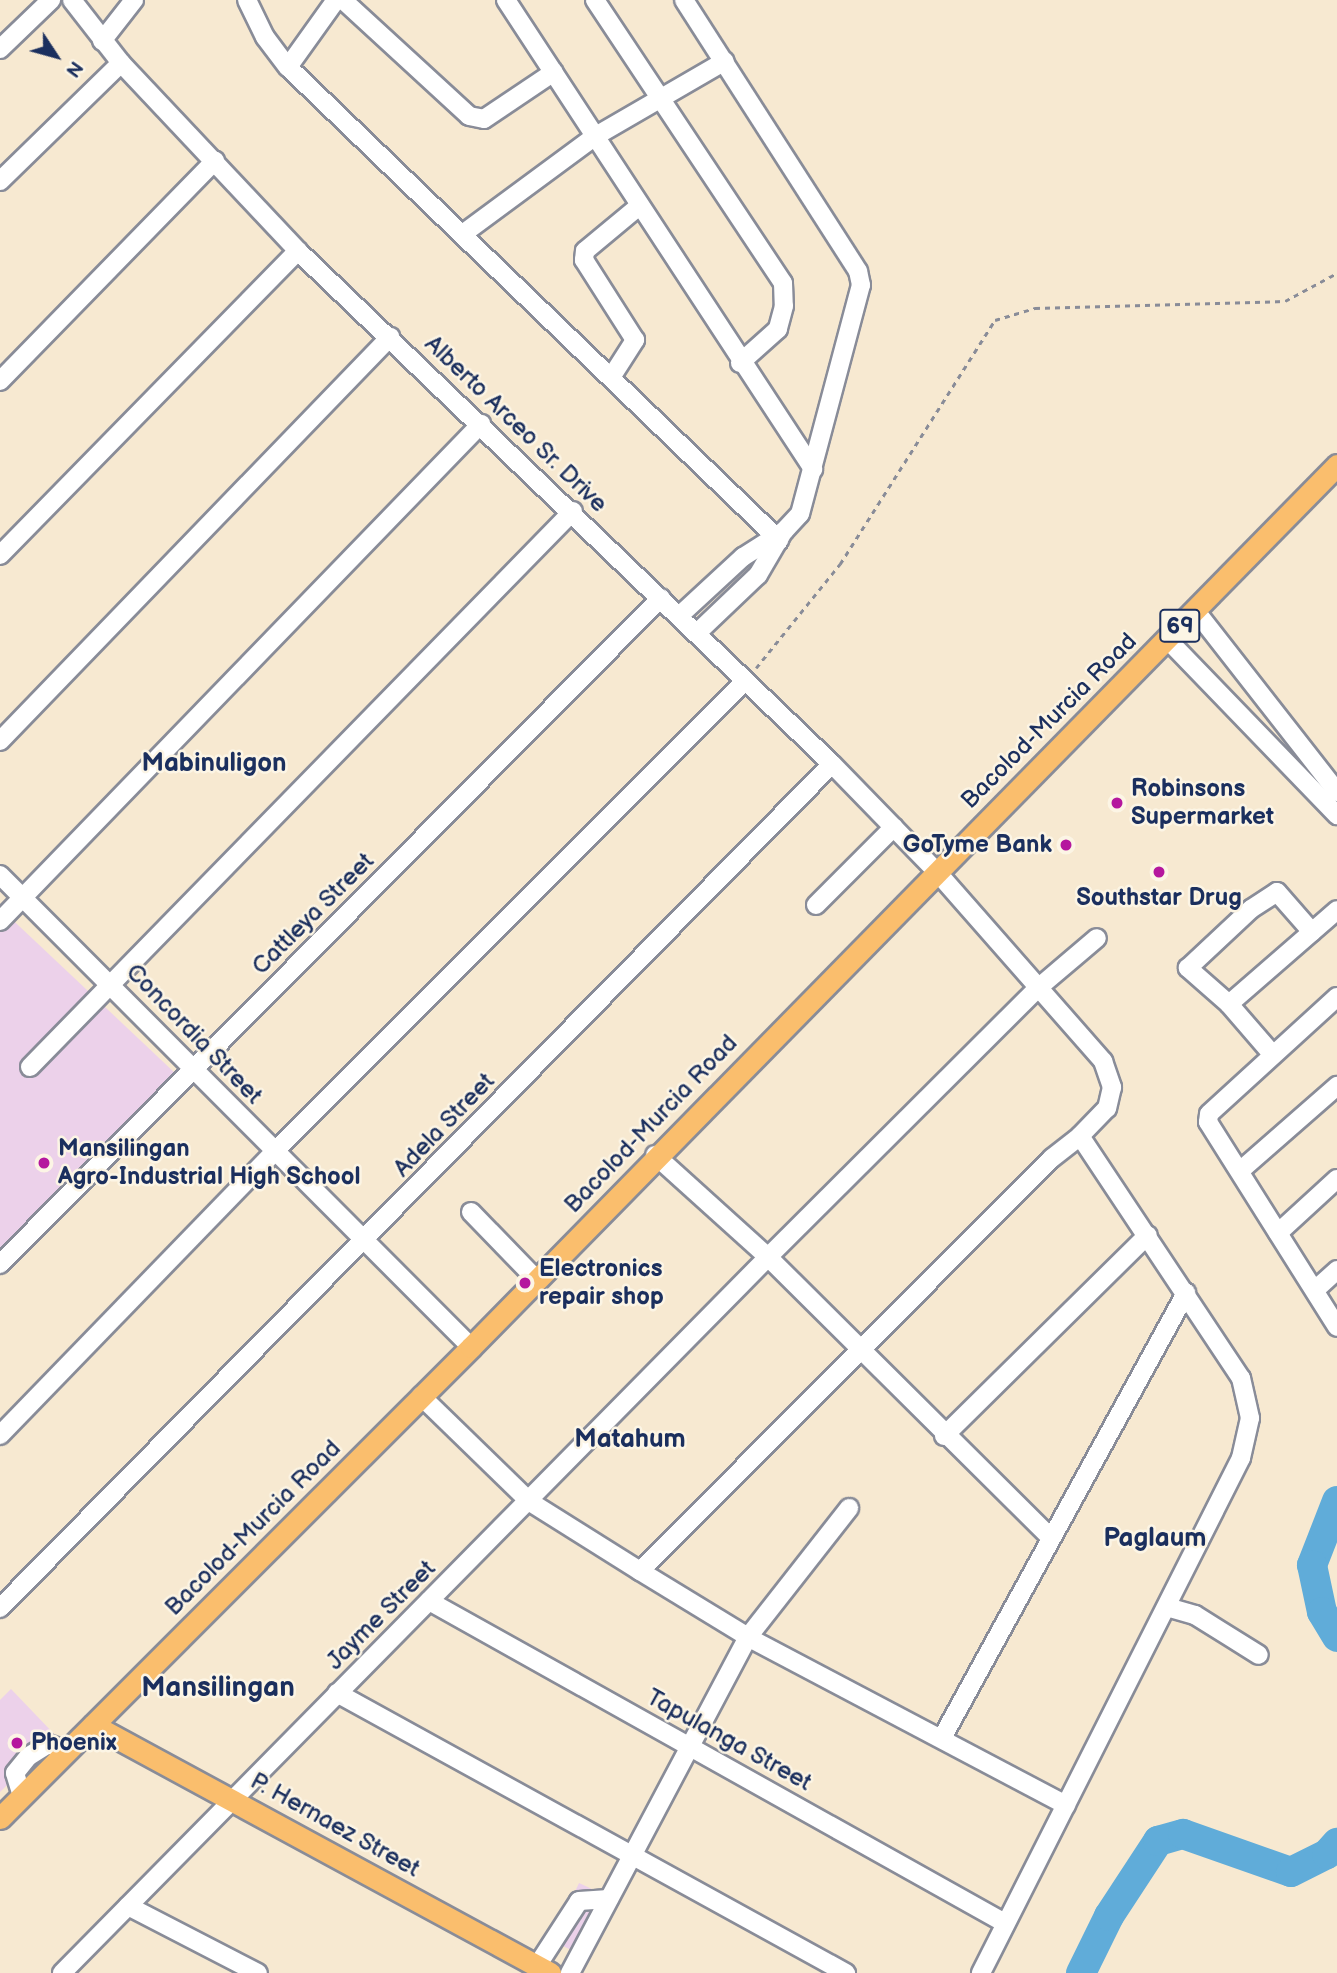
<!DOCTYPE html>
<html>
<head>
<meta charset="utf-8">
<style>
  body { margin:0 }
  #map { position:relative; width:1337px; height:1973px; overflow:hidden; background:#f7e9d1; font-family:"Balsamiq Sans",sans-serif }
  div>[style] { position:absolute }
  .built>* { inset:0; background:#ecd1ea; transform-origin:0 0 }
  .river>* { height:30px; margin:-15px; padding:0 15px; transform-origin:15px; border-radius:15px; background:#60acd9 }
  .path>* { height:2.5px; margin-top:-1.25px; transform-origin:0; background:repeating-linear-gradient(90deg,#898c98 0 5px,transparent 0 10px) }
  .roads { filter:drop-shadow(2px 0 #898c98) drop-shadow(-2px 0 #898c98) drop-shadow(0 2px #898c98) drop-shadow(0 -2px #898c98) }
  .minor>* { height:18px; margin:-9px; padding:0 9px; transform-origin:9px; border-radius:9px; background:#fff }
  .major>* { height:21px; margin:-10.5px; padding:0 10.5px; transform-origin:10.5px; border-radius:10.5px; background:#fabe6d }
  .dots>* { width:19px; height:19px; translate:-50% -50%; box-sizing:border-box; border:4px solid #fcf5e5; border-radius:50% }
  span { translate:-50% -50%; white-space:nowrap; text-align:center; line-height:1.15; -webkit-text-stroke:5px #fcf5e5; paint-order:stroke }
  .shield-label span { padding:2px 5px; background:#fcf5e5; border:2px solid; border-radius:5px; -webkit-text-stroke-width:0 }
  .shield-label { font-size:23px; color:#1b2f5e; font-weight:700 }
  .street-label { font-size:24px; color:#1b2f5e }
  .poi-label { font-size:24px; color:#1b2f5e; font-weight:700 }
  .left { translate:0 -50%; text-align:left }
  .right { translate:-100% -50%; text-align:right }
  .neighbourhood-label { font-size:26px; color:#1b2f5e; font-weight:700 }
  .quarter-label { font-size:28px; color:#1b2f5e; font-weight:700 }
  .north { position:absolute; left:21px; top:21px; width:70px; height:70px; -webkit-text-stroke:5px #fcf5e5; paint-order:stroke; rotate:126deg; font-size:19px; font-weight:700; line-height:28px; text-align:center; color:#1b2f5e }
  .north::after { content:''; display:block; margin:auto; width:24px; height:32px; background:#1b2f5e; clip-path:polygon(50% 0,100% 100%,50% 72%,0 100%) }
</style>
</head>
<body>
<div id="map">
  <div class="built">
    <div style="clip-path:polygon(0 908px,175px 1073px,0 1252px)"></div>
    <div style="clip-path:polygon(11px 1689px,57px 1737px,0 1792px,0 1700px)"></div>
    <div style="left:579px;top:1883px;width:31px;height:64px;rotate:25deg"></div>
  </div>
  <div class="river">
    <div style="left:1337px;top:1501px;width:69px;rotate:111.3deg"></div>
    <div style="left:1312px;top:1565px;width:48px;rotate:78deg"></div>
    <div style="left:1322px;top:1612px;width:29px;rotate:59deg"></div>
    <div style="left:1081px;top:1973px;width:64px;rotate:-63.8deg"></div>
    <div style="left:1109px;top:1916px;width:90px;rotate:-56.8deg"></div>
    <div style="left:1158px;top:1841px;width:26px;rotate:-16deg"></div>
    <div style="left:1183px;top:1834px;width:114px;rotate:19.4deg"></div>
    <div style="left:1291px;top:1872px;width:40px;rotate:-26.6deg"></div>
    <div style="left:1327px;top:1854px;width:15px;rotate:-48deg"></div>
  </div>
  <div class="path">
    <div style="left:756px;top:668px;width:134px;rotate:-51.1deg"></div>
    <div style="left:840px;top:564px;width:289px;rotate:-57.6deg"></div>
    <div style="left:995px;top:320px;width:42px;rotate:-16.7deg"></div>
    <div style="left:1035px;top:308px;width:250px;rotate:-1.6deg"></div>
    <div style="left:1285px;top:301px;width:59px;rotate:-28.3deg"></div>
  </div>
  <div class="roads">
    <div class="minor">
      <div style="left:72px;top:0;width:80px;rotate:52.1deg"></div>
      <div style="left:121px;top:63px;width:258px;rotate:46.7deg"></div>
      <div style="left:298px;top:251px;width:740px;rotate:43.85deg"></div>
      <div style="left:832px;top:764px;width:151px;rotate:45.8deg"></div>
      <div style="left:937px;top:872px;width:252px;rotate:48.7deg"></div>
      <div style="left:1103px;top:1061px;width:28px;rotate:71deg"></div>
      <div style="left:1112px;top:1087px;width:22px;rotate:103deg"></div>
      <div style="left:1107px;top:1108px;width:39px;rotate:134deg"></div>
      <div style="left:1080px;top:1136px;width:291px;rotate:56.4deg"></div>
      <div style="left:1241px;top:1378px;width:41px;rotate:77.3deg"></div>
      <div style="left:1250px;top:1418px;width:41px;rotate:102.7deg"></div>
      <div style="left:1241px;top:1458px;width:577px;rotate:116.79deg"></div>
      <div style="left:247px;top:0;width:41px;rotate:64.1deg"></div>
      <div style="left:265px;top:37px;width:38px;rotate:53deg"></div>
      <div style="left:288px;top:67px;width:682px;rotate:43.93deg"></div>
      <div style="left:343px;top:0;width:171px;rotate:42.6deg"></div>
      <div style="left:469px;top:116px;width:15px;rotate:11deg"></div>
      <div style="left:484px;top:119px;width:84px;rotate:-33.9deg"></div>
      <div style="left:506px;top:0;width:561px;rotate:56.79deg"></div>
      <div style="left:595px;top:0;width:340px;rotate:56.4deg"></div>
      <div style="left:783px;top:283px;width:23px;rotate:88deg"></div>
      <div style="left:784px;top:306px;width:24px;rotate:105deg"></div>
      <div style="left:778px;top:329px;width:51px;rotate:138.2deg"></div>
      <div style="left:102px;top:41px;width:52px;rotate:-52deg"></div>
      <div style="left:0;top:49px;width:71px;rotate:-43.9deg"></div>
      <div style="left:288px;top:67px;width:82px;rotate:-54.4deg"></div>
      <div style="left:0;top:181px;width:169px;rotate:-44.3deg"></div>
      <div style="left:464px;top:233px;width:162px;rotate:-36.4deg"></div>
      <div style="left:594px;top:137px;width:151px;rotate:-30.1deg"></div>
      <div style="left:612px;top:376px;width:43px;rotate:-57.4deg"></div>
      <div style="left:635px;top:340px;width:95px;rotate:-122.5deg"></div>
      <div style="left:584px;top:260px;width:9px;rotate:-84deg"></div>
      <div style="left:585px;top:251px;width:69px;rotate:-39.7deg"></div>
      <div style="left:0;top:381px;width:308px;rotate:-45.7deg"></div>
      <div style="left:0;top:555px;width:426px;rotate:-45.6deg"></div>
      <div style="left:1195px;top:610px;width:231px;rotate:52deg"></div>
      <div style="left:679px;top:616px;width:87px;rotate:-42.7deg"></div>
      <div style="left:743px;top:557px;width:49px;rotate:-32.4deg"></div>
      <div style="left:784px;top:531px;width:23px;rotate:-47deg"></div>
      <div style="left:800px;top:514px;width:237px;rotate:-75.1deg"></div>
      <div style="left:861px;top:285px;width:14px;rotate:-102deg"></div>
      <div style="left:858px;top:271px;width:322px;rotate:-122.7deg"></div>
      <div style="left:697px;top:633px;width:84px;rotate:-43.6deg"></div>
      <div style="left:758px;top:575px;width:48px;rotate:-59.7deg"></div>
      <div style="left:1167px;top:639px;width:245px;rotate:46deg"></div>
      <div style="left:0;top:741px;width:562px;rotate:-46.01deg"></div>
      <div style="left:0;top:875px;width:667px;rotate:45.06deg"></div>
      <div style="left:816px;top:905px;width:110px;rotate:-45deg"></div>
      <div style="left:0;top:921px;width:692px;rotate:-45.94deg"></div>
      <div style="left:1337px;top:997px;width:173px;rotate:137.6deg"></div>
      <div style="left:1209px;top:1114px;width:8px;rotate:97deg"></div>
      <div style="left:1208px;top:1122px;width:242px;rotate:57.8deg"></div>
      <div style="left:1229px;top:1004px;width:143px;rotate:-41deg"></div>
      <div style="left:1273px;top:1055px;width:67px;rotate:-130.8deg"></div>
      <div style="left:1229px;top:1004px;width:55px;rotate:-138.7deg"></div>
      <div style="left:1188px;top:968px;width:86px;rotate:-43.1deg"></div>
      <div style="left:1251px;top:909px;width:31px;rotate:-33deg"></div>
      <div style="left:1277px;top:892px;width:53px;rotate:48.8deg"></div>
      <div style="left:30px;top:1067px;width:777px;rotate:-45.68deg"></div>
      <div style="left:655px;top:1155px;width:152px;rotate:42.1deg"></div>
      <div style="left:768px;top:1257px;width:399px;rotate:44.8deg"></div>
      <div style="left:1241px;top:1170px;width:128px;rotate:-41.2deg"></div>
      <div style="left:471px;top:1212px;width:93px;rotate:45.9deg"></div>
      <div style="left:1278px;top:1233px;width:80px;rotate:-42.5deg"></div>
      <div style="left:0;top:1264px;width:938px;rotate:-45.22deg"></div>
      <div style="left:1315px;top:1290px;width:30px;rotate:-42deg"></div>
      <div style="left:421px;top:1396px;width:152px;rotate:44.2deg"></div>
      <div style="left:530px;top:1502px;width:130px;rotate:32.1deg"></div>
      <div style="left:0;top:1435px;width:392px;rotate:-45.9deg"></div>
      <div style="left:273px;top:1153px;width:668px;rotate:-45deg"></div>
      <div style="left:944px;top:1436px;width:286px;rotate:-44.6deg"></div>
      <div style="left:429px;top:1601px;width:660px;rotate:29.21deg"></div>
      <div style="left:1167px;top:1607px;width:29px;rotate:16deg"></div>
      <div style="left:1195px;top:1615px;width:75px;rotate:32deg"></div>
      <div style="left:0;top:1608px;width:1185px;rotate:-45.41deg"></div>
      <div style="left:337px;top:1693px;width:581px;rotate:28.82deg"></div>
      <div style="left:942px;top:1738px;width:508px;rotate:-61.26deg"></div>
      <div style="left:22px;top:1796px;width:24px;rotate:-107deg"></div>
      <div style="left:15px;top:1773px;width:22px;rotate:-51deg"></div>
      <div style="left:29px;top:1756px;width:22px;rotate:-32deg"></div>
      <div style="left:48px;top:1744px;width:20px;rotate:20deg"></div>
      <div style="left:1066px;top:1805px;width:360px;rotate:-152.2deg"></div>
      <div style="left:748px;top:1637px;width:127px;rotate:-148.6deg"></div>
      <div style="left:640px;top:1571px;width:583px;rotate:-45.07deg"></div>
      <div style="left:1052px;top:1158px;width:36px;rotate:-38deg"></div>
      <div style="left:128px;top:1906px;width:146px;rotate:27.3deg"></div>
      <div style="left:537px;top:1966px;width:77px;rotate:-57.1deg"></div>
      <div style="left:579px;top:1901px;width:30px;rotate:-4deg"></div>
      <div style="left:62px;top:1973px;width:1006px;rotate:-45.4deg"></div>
      <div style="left:768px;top:1257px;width:381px;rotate:-44.9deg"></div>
      <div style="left:1038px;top:988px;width:77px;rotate:-40.3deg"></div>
      <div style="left:570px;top:1973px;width:380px;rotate:-62.1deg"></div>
      <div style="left:748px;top:1637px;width:164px;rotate:-51.9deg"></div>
    </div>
    <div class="major">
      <div style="left:93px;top:1725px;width:520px;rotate:28.49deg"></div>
      <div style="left:0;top:1818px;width:666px;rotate:-45deg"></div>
      <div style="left:471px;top:1347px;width:1236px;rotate:-45.52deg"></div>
    </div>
  </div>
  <div class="dots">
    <div style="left:1117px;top:803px;background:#b5179e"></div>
    <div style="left:1066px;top:845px;background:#b5179e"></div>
    <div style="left:1159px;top:872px;background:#b5179e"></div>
    <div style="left:44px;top:1163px;background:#b5179e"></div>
    <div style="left:525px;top:1283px;background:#b5179e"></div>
    <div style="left:17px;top:1743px;background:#b5179e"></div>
  </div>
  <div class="shield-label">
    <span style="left:1180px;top:626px">69</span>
  </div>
  <div class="street-label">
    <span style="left:516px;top:424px;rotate:44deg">Alberto Arceo Sr. Drive</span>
    <span style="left:1049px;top:721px;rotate:-45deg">Bacolod-Murcia Road</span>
    <span style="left:313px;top:914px;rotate:-45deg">Cattleya Street</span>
    <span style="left:194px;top:1034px;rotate:46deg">Concordia Street</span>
    <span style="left:651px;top:1124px;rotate:-46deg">Bacolod-Murcia Road</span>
    <span style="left:444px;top:1125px;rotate:-46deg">Adela Street</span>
    <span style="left:253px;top:1528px;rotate:-45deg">Bacolod-Murcia Road</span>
    <span style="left:381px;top:1615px;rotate:-45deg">Jayme Street</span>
    <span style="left:729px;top:1740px;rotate:29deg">Tapulanga Street</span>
    <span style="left:335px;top:1825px;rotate:29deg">P. Hernaez Street</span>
  </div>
  <div class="poi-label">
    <span class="left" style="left:1131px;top:803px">Robinsons<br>Supermarket</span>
    <span class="right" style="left:1052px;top:845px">GoTyme Bank</span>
    <span style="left:1159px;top:898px">Southstar Drug</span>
    <span class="left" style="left:58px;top:1163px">Mansilingan<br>Agro-Industrial High School</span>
    <span class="left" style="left:539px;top:1283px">Electronics<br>repair shop</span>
    <span class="left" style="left:31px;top:1743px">Phoenix</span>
  </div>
  <div class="neighbourhood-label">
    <span style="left:214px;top:764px">Mabinuligon</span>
    <span style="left:630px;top:1440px">Matahum</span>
    <span style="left:1155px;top:1539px">Paglaum</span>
  </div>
  <div class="quarter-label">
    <span style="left:218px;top:1688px">Mansilingan</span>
  </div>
  <div class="north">N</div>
</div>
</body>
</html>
